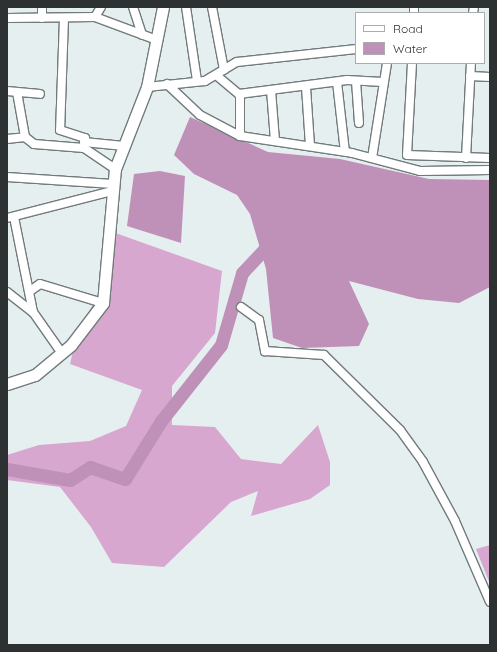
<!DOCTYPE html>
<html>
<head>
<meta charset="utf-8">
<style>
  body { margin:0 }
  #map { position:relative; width:497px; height:652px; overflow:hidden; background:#e5efef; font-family:Quicksand,sans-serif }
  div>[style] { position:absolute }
  .forest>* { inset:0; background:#d7a7d0 }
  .water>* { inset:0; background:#bf90b8 }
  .river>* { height:13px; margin:-6.5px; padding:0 6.5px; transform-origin:6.5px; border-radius:6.5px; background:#bf90b8 }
  .roads { filter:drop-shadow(1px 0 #727b7b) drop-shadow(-1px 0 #727b7b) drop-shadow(0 1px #727b7b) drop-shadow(0 -1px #727b7b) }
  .minor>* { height:8px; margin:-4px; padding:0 4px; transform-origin:4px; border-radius:4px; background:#fff }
  .tertiary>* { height:11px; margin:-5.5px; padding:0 5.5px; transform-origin:5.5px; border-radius:5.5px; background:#fff }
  span { translate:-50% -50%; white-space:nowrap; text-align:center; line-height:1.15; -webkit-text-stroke:3.5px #fff; paint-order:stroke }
  .frame { position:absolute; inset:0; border:8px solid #2d3131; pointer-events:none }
  .legend { position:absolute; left:355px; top:12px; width:130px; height:52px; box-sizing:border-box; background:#fff; border:1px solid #abadad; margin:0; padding:5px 7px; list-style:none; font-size:12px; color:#2d3131 }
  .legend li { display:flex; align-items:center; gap:8px; height:20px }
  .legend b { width:20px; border:1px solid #abadad }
</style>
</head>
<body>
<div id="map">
  <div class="forest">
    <div style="clip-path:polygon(107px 230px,222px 271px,215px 333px,172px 386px,172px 425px,215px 427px,241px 459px,281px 464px,318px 425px,330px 462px,330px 485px,310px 499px,251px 516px,258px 491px,231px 502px,164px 567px,112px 563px,91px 527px,60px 487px,7px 480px,7px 455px,39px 445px,90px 441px,126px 426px,142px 390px,70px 364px,77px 333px,98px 295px)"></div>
    <div style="clip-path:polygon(490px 545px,490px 584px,476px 549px)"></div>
  </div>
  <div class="water">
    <div style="clip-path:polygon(190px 117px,268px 152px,340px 159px,429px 179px,490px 180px,490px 287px,459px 303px,418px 299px,349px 281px,369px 324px,359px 346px,302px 348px,273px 338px,266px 269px,250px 214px,237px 195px,194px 174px,174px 155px)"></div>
    <div style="clip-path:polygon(160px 171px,185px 176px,181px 243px,127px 226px,134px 174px)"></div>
  </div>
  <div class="river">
    <div style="left:7px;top:469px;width:64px;rotate:9.9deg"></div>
    <div style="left:70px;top:480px;width:24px;rotate:-33deg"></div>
    <div style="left:90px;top:467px;width:37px;rotate:19deg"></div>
    <div style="left:125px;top:479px;width:68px;rotate:-58.2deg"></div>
    <div style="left:161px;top:421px;width:97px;rotate:-51.7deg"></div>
    <div style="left:221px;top:345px;width:75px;rotate:-73.7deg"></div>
    <div style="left:242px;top:273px;width:40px;rotate:-47deg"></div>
    <div style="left:269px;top:244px;width:6px;rotate:9deg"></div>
  </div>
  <div class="roads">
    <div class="minor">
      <div style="left:133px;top:7px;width:29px;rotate:72deg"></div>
      <div style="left:186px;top:7px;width:75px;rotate:81.5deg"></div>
      <div style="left:212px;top:7px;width:64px;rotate:79.2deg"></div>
      <div style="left:414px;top:13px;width:6px;rotate:-90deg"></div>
      <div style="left:473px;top:13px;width:6px;rotate:-81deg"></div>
      <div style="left:95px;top:17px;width:12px;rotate:-59deg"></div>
      <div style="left:7px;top:18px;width:88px;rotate:-0.7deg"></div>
      <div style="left:95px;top:17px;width:66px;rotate:20.4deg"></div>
      <div style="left:42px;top:18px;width:11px;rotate:-90deg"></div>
      <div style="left:64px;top:18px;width:112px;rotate:92deg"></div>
      <div style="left:60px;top:130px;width:26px;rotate:18deg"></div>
      <div style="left:85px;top:138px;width:10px;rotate:96deg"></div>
      <div style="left:412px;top:63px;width:92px;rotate:93.1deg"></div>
      <div style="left:407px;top:155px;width:83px;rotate:2.1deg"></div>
      <div style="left:216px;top:75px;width:30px;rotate:40deg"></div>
      <div style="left:239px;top:94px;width:109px;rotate:-7.4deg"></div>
      <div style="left:347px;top:80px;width:36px;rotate:3deg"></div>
      <div style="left:470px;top:76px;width:20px;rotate:3deg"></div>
      <div style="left:356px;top:81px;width:42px;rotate:85.9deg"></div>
      <div style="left:337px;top:82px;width:70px;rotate:83.5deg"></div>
      <div style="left:167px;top:84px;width:45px;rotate:43.2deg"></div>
      <div style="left:200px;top:115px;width:45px;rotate:27.7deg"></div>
      <div style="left:240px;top:136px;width:113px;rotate:8.6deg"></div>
      <div style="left:352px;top:153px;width:70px;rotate:14.8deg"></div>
      <div style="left:420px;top:171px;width:70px;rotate:-0.8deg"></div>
      <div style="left:147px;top:87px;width:58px;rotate:-5.9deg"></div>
      <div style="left:205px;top:81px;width:37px;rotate:-31deg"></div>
      <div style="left:237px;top:62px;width:120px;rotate:-6.2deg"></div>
      <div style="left:306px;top:87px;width:59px;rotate:86.1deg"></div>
      <div style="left:271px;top:90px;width:51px;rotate:85.5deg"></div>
      <div style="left:7px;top:91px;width:33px;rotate:5deg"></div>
      <div style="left:17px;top:92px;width:46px;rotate:79.9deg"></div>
      <div style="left:240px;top:136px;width:42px;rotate:-90deg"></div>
      <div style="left:7px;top:139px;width:18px;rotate:-6deg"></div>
      <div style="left:25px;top:137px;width:11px;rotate:38deg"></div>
      <div style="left:34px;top:144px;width:50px;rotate:4.6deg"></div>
      <div style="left:84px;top:148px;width:37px;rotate:34deg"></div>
      <div style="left:84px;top:142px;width:40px;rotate:5.7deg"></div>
      <div style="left:372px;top:158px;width:96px;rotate:-81deg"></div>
      <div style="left:466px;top:158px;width:95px;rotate:-87deg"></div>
      <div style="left:7px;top:177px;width:106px;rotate:3.8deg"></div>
      <div style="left:14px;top:217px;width:97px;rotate:78.7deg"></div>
      <div style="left:7px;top:218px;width:108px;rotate:-14.4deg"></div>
      <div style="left:30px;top:291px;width:12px;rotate:-35deg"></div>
      <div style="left:40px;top:284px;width:66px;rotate:16.8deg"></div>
      <div style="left:7px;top:292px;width:33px;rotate:38deg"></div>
      <div style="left:33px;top:312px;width:49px;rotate:55deg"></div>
      <div style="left:241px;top:307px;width:22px;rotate:36deg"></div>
      <div style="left:259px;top:320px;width:32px;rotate:79deg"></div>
      <div style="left:265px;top:351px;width:59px;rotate:3.9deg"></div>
      <div style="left:324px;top:355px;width:107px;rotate:44.6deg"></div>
      <div style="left:400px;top:430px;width:39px;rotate:54deg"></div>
      <div style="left:423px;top:462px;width:67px;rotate:61.5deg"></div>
      <div style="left:455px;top:521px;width:88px;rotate:66.6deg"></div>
    </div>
    <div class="tertiary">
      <div style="left:7px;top:384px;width:29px;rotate:-18deg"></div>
      <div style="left:35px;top:375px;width:47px;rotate:-39.8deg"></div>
      <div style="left:71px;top:345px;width:53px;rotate:-52.7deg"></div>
      <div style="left:103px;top:303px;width:135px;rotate:-84.9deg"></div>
      <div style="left:115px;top:169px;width:88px;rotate:-68.7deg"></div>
      <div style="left:147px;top:87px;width:82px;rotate:-78.7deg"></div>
    </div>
  </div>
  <div class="frame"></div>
  <ul class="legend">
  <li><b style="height:5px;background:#fff"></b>Road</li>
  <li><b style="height:11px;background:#bf90b8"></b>Water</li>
  </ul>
</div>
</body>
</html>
